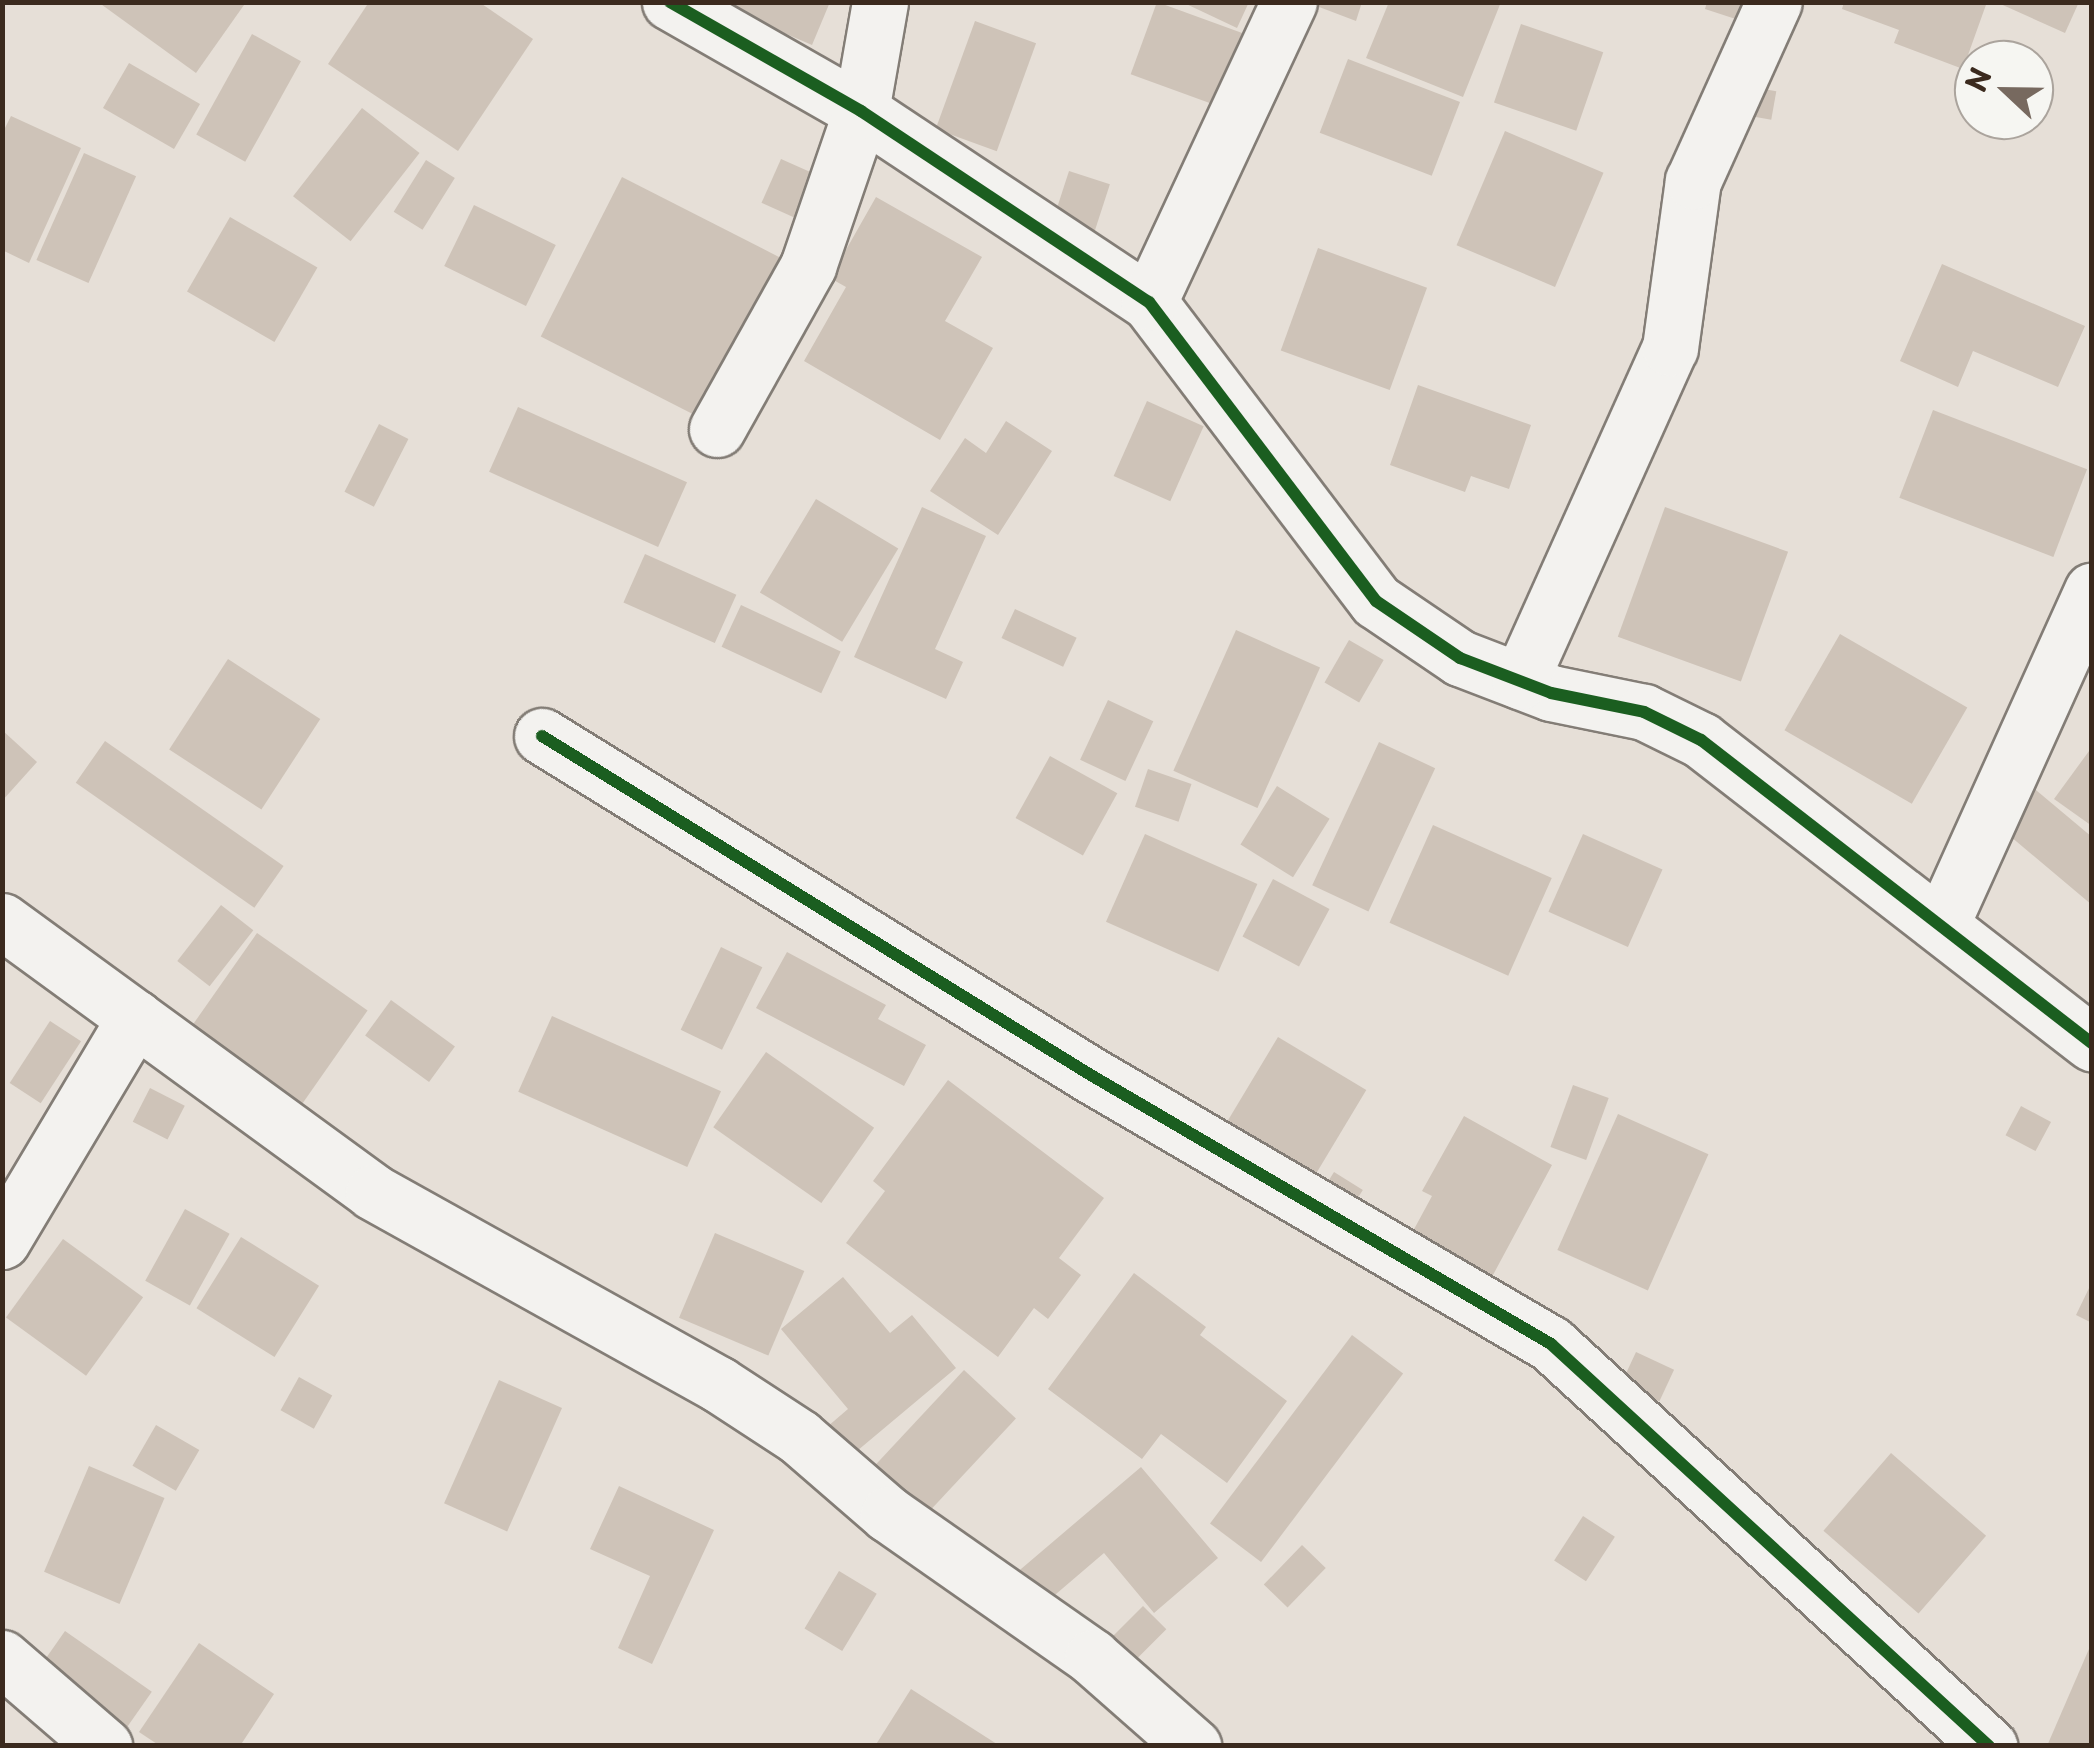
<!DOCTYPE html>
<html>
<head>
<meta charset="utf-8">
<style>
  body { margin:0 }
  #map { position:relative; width:2094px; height:1748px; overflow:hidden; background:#e6dfd7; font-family:"Playpen Sans",sans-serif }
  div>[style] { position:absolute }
  .building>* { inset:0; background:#cec3b8; transform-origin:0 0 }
  .roads { filter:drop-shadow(2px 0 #837d76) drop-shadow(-2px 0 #837d76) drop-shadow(0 2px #837d76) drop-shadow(0 -2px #837d76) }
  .street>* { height:55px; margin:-27.5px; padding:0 27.5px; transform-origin:27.5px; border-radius:27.5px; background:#f3f2ef }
  .cycleway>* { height:12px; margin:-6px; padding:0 6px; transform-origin:6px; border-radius:6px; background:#1b5e20 }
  span { translate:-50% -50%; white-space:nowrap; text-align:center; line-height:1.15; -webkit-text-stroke:10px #f6f6f2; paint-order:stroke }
  .frame { position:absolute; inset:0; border:5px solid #3b2a1e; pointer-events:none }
  .north { position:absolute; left:1954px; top:40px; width:100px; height:100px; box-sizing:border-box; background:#f6f6f2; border:2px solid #aba49d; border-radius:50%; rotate:292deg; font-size:28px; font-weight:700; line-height:40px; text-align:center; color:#3b2a1e }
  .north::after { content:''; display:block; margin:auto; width:35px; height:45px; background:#77695f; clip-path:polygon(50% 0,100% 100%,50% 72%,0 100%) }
</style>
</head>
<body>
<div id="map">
  <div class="building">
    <div style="clip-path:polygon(98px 2px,241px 2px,244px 5px,196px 73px)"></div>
    <div style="clip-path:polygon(369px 2px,479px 2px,533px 39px,458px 151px,328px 64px)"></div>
    <div style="clip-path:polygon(712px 2px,830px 2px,812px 45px)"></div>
    <div style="left:1157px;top:2px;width:95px;height:77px;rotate:20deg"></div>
    <div style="clip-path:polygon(1182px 2px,1249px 2px,1237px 28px)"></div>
    <div style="clip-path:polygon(1306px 2px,1362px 2px,1356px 21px)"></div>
    <div style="clip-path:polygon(1389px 2px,1501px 2px,1463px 97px,1366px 58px)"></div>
    <div style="clip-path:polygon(1707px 2px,1758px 2px,1751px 24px,1705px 9px)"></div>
    <div style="clip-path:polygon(1844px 2px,1987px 2px,1963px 69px,1894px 43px,1899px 30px,1842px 9px)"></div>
    <div style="clip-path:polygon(1996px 2px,2079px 2px,2065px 33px)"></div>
    <div style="left:975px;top:21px;width:65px;height:115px;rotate:20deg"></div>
    <div style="left:1521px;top:24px;width:87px;height:83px;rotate:19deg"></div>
    <div style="left:252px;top:34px;width:56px;height:115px;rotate:29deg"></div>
    <div style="left:1348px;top:59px;width:120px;height:79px;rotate:21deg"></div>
    <div style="left:129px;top:63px;width:82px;height:52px;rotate:30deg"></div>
    <div style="left:1730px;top:83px;width:47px;height:29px;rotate:10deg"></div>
    <div style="left:362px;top:108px;width:73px;height:112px;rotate:38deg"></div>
    <div style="clip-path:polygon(11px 116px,81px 148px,29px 263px,2px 250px,2px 134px)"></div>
    <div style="left:1505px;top:131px;width:107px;height:124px;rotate:23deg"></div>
    <div style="left:84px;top:153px;width:57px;height:117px;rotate:24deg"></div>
    <div style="left:781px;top:159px;width:45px;height:48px;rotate:24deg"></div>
    <div style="left:426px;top:160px;width:34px;height:61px;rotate:32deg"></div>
    <div style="left:1069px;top:171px;width:43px;height:53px;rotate:18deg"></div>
    <div style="left:622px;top:177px;width:214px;height:179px;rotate:27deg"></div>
    <div style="clip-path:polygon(876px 197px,982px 257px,945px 321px,993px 348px,940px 440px,804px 361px,846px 287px,830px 278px)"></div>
    <div style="left:474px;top:205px;width:91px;height:68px;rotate:26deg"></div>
    <div style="left:230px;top:217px;width:101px;height:86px;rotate:30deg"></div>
    <div style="left:1318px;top:248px;width:116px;height:109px;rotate:20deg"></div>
    <div style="clip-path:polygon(1942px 264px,2085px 326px,2058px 387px,1973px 351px,1958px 387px,1900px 361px)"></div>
    <div style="clip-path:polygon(1418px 385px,1531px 425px,1509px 489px,1471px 476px,1465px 492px,1390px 465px)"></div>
    <div style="left:1147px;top:401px;width:62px;height:82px;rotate:24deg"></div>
    <div style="left:518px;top:407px;width:185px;height:71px;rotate:24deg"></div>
    <div style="left:1933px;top:410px;width:165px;height:94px;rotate:21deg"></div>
    <div style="clip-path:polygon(1006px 421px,1052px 451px,998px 535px,930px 491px,965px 438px,986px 453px)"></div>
    <div style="left:379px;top:424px;width:33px;height:76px;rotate:27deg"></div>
    <div style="left:816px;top:499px;width:96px;height:109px;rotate:31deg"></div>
    <div style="clip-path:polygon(922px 507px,986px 536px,935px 649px,963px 662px,946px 699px,854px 657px)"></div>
    <div style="left:1665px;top:507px;width:131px;height:138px;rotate:20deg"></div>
    <div style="left:645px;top:554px;width:100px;height:53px;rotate:24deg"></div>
    <div style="left:741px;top:605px;width:110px;height:46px;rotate:25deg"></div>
    <div style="left:1015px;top:609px;width:68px;height:32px;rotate:25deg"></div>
    <div style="left:1236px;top:630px;width:92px;height:154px;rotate:24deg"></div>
    <div style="left:1840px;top:634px;width:147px;height:111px;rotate:30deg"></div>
    <div style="left:1349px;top:640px;width:40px;height:49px;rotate:30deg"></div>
    <div style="left:228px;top:659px;width:110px;height:108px;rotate:33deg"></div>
    <div style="left:1108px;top:700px;width:50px;height:66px;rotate:25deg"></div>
    <div style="clip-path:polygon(2px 730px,37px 762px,2px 801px)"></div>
    <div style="left:105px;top:741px;width:218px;height:51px;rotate:35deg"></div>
    <div style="left:1379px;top:742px;width:62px;height:158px;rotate:25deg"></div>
    <div style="clip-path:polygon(2092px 747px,2092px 826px,2054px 799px)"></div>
    <div style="left:1050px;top:756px;width:77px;height:71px;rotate:29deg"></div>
    <div style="left:1148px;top:769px;width:46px;height:40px;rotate:19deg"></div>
    <div style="clip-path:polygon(2018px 775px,2092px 837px,2092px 905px,1985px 815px)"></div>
    <div style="left:1277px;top:786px;width:62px;height:69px;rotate:32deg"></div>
    <div style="left:1433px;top:825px;width:130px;height:107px;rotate:24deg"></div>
    <div style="left:1145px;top:834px;width:123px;height:96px;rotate:24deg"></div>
    <div style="left:1583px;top:834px;width:87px;height:85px;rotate:24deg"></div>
    <div style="left:1273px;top:879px;width:64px;height:65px;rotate:28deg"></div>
    <div style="left:221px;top:905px;width:41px;height:71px;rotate:38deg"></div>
    <div style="left:257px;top:933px;width:135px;height:127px;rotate:35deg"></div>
    <div style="left:721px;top:947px;width:46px;height:92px;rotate:26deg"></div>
    <div style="clip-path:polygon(787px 952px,886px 1005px,878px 1019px,926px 1045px,904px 1086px,756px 1008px)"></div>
    <div style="left:391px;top:1000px;width:79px;height:44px;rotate:36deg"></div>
    <div style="left:552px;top:1016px;width:185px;height:83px;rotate:24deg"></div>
    <div style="left:50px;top:1021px;width:37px;height:74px;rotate:33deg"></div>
    <div style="left:1278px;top:1037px;width:103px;height:123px;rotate:31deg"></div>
    <div style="left:766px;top:1052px;width:132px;height:92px;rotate:35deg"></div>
    <div style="clip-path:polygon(948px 1080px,1104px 1198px,1059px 1258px,1081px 1275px,1048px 1319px,1034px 1308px,998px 1357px,846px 1243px,885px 1191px,873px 1181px)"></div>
    <div style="left:1573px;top:1085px;width:38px;height:66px;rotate:20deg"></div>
    <div style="left:150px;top:1088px;width:39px;height:38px;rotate:27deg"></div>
    <div style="left:2021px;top:1106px;width:34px;height:33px;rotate:28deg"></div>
    <div style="left:1618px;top:1114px;width:99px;height:149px;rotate:24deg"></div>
    <div style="clip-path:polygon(1464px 1116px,1552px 1165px,1486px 1288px,1406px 1244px,1432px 1196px,1422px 1191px)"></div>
    <div style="left:1334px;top:1172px;width:34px;height:34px;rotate:32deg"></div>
    <div style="left:185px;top:1209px;width:51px;height:82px;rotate:29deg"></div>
    <div style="left:715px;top:1233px;width:97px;height:92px;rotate:23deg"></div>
    <div style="left:241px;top:1237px;width:92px;height:84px;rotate:32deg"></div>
    <div style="left:63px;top:1239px;width:99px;height:97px;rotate:36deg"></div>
    <div style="clip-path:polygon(1134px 1273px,1206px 1327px,1200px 1335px,1287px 1401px,1227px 1483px,1161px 1434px,1142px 1459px,1048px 1389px)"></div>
    <div style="clip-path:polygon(843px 1277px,890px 1333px,912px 1315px,956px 1368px,851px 1456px,827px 1427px,848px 1409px,781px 1329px)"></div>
    <div style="clip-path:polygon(2092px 1282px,2092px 1323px,2076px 1315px)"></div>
    <div style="left:1352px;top:1335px;width:64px;height:236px;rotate:37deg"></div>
    <div style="left:1636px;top:1352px;width:42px;height:35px;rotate:25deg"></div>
    <div style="left:964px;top:1370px;width:71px;height:143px;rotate:43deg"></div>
    <div style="left:299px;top:1377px;width:38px;height:38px;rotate:29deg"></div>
    <div style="left:499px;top:1380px;width:69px;height:135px;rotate:24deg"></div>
    <div style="left:156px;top:1425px;width:50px;height:47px;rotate:30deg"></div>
    <div style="left:1891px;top:1453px;width:126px;height:103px;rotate:41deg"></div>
    <div style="left:89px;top:1466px;width:82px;height:115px;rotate:23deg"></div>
    <div style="clip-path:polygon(1141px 1467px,1218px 1558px,1154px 1613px,1104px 1553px,1042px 1606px,1015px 1574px)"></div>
    <div style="clip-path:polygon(619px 1486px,714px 1530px,652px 1664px,618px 1648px,650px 1576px,590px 1549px)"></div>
    <div style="left:1583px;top:1516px;width:38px;height:53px;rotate:33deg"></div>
    <div style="left:1302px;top:1545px;width:33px;height:55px;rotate:44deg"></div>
    <div style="left:839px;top:1571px;width:44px;height:67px;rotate:31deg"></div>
    <div style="left:1143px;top:1606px;width:33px;height:69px;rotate:45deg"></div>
    <div style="left:65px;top:1631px;width:106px;height:47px;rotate:35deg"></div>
    <div style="clip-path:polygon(2092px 1642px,2092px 1746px,2047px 1746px)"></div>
    <div style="clip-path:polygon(199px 1643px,274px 1694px,240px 1746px,160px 1746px,139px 1732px)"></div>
    <div style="clip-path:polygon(911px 1689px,1000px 1746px,875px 1746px)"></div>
  </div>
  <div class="roads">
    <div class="street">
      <div style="left:670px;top:2px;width:220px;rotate:29.7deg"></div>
      <div style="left:861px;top:111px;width:346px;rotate:33.6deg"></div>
      <div style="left:1149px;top:302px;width:375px;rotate:52.8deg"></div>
      <div style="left:1376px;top:601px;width:102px;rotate:34.2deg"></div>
      <div style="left:1460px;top:658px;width:97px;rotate:21deg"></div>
      <div style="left:1551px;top:693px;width:95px;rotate:11.5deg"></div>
      <div style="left:1644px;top:712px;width:64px;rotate:26.2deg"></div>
      <div style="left:1701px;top:740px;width:495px;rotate:37.8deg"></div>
      <div style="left:1149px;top:302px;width:331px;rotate:-65deg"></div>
      <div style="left:717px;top:429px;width:187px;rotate:-60.8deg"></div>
      <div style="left:808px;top:266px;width:164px;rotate:-71.1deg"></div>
      <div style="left:861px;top:111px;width:111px;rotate:-80.1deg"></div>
      <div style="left:1520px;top:681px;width:365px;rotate:-65.8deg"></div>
      <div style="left:1670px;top:348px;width:169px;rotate:-82.2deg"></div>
      <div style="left:1693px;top:181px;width:196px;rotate:-65.7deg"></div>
      <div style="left:542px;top:736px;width:643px;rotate:31.71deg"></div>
      <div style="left:1089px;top:1074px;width:535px;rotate:30.3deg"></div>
      <div style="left:1551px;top:1344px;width:595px;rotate:42.55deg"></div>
      <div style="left:2px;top:921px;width:459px;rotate:36.1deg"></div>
      <div style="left:373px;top:1192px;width:395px;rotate:29.1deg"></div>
      <div style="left:718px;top:1384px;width:97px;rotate:33.2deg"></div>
      <div style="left:799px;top:1437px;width:118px;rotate:40.9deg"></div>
      <div style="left:888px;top:1514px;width:249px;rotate:35deg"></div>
      <div style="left:1092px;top:1657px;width:135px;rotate:41.4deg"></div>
      <div style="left:1941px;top:925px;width:367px;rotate:-65.7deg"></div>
      <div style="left:2px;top:1241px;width:260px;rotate:-59.2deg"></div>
      <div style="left:2px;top:1658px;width:135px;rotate:40.8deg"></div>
    </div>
  </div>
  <div class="cycleway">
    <div style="left:670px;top:2px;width:220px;rotate:29.7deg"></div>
    <div style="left:861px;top:111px;width:346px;rotate:33.6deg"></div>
    <div style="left:1149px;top:302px;width:375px;rotate:52.8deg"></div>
    <div style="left:1376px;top:601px;width:102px;rotate:34.2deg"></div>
    <div style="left:1460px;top:658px;width:97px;rotate:21deg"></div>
    <div style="left:1551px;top:693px;width:95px;rotate:11.5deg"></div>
    <div style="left:1644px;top:712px;width:64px;rotate:26.2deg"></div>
    <div style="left:1701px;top:740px;width:495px;rotate:37.8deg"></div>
    <div style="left:542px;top:736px;width:643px;rotate:31.71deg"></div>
    <div style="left:1089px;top:1074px;width:535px;rotate:30.3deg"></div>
    <div style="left:1551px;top:1344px;width:595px;rotate:42.55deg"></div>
  </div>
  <div class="frame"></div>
  <div class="north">N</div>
</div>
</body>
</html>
